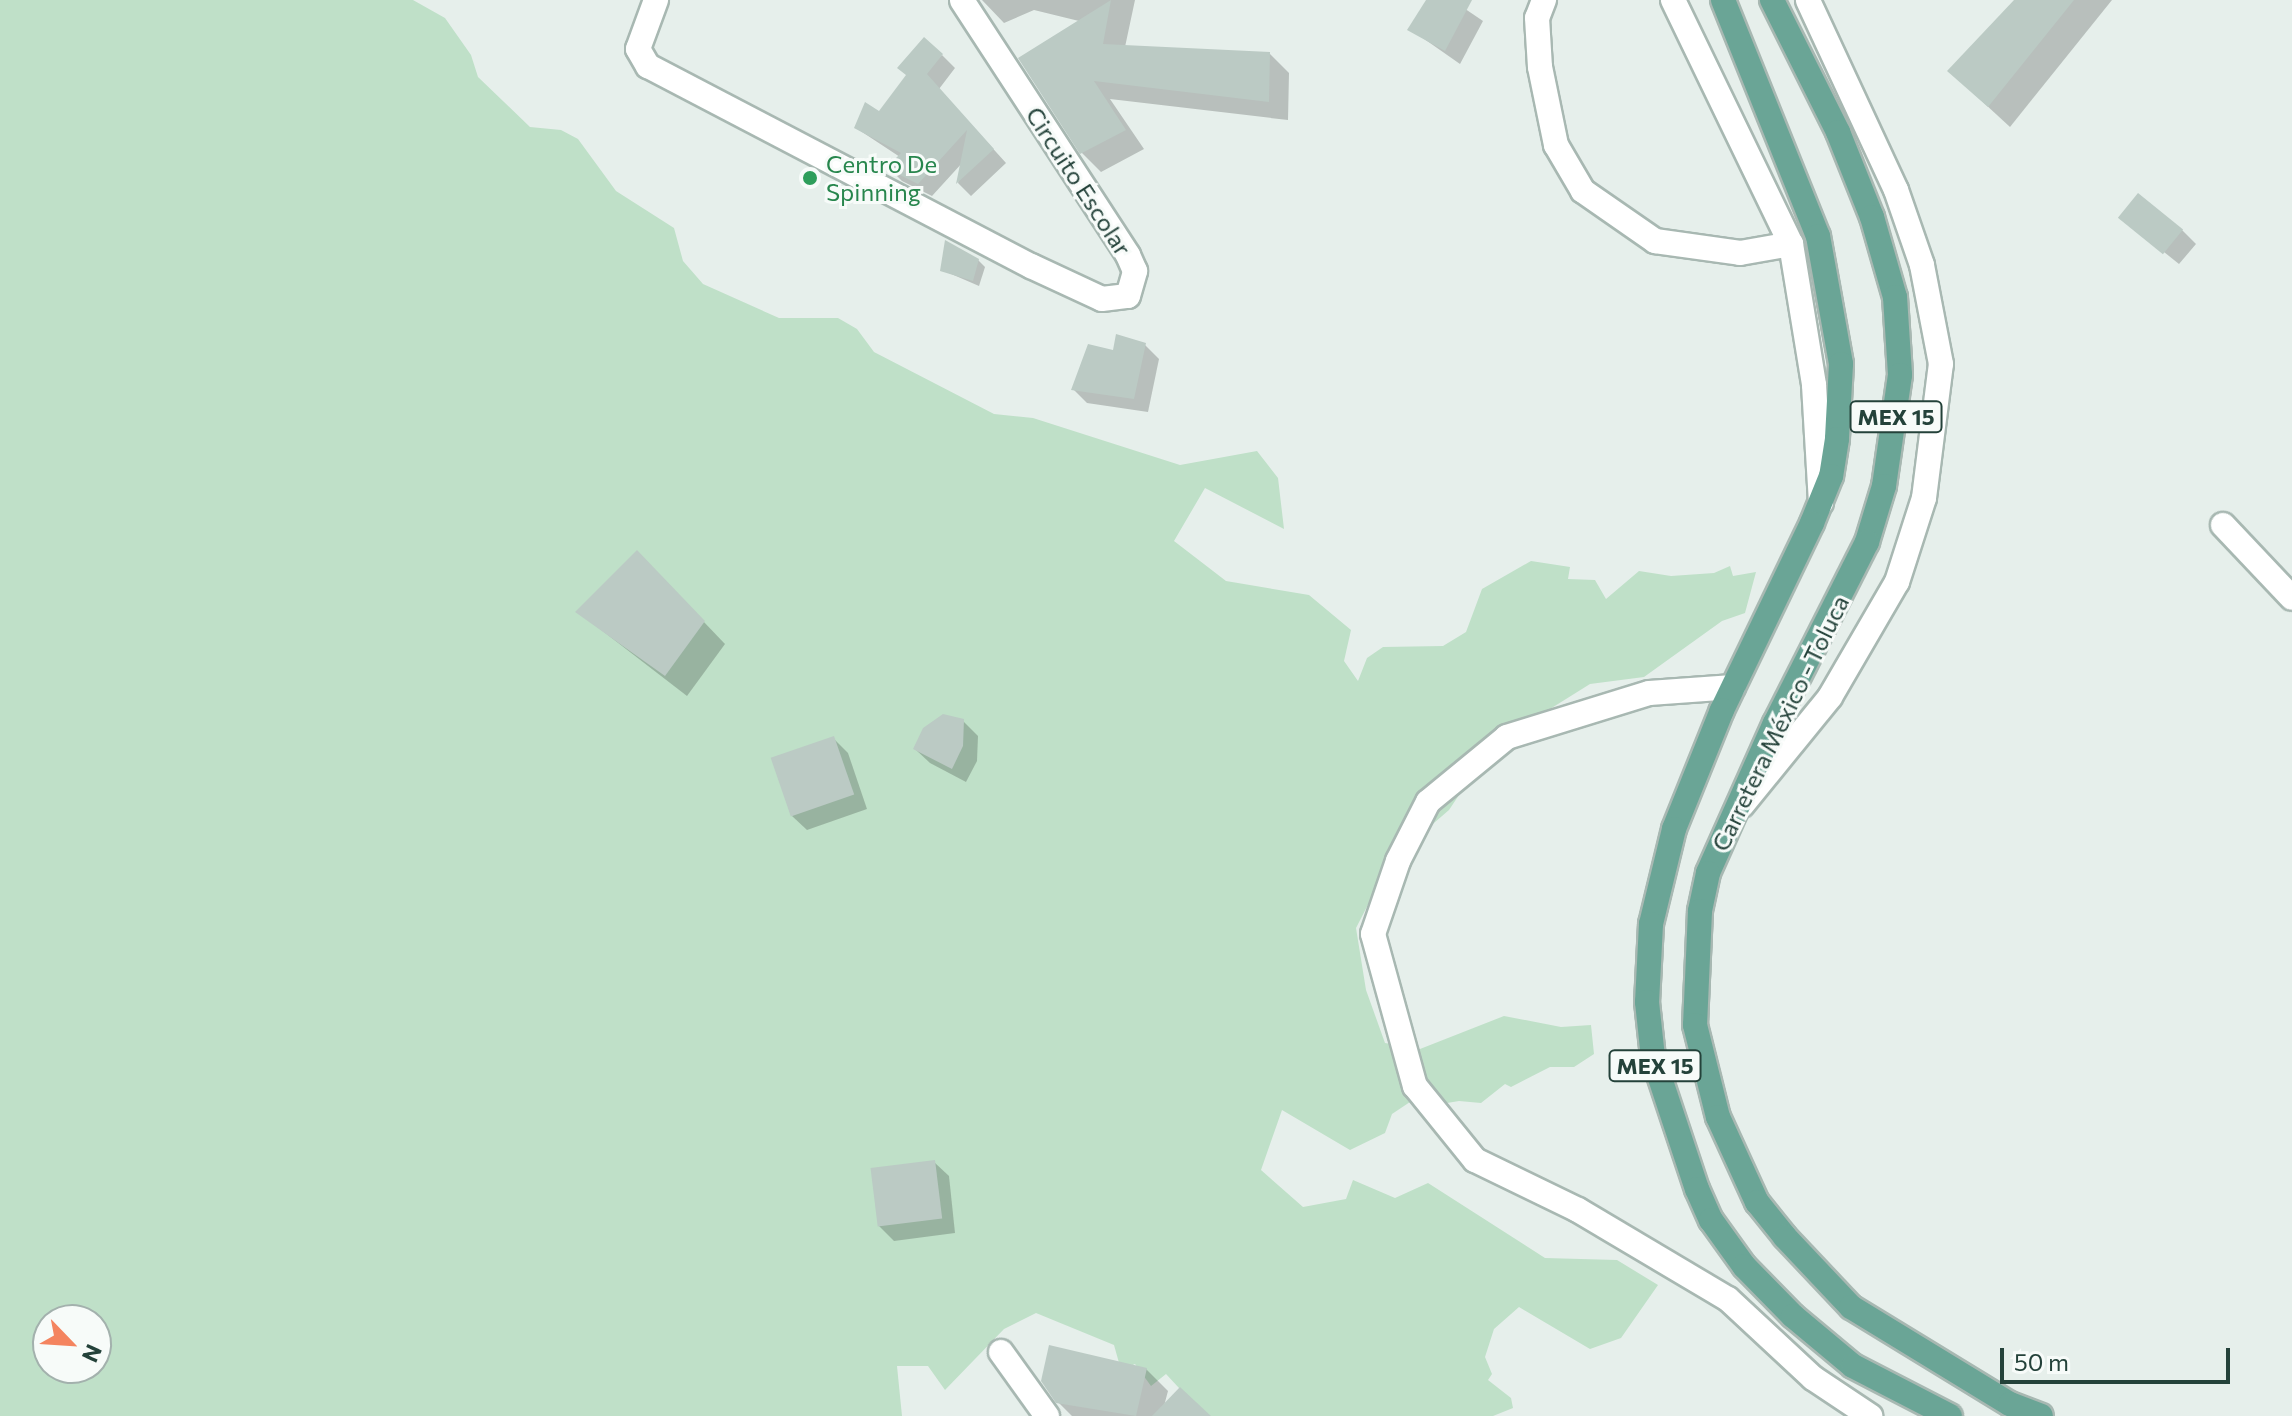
<!DOCTYPE html>
<html>
<head>
<meta charset="utf-8">
<style>
  body { margin:0 }
  #map { position:relative; width:2292px; height:1416px; overflow:hidden; background:#e6efeb; font-family:Commissioner,sans-serif }
  div>[style] { position:absolute }
  .green>* { inset:0; background:#bfe0c8 }
  .shadow>* { inset:0; background:#0003 }
  .building>* { inset:0; background:#bbcac4; transform-origin:0 0 }
  .roads { filter:drop-shadow(2px 0 #a8b8b2) drop-shadow(-2px 0 #a8b8b2) drop-shadow(0 2px #a8b8b2) drop-shadow(0 -2px #a8b8b2) }
  .street>* { height:24px; margin:-12px; padding:0 12px; transform-origin:12px; border-radius:12px; background:#fff }
  .secondary>* { height:24px; margin:-12px; padding:0 12px; transform-origin:12px; border-radius:12px; background:#fff }
  .primary>* { height:24px; margin:-12px; padding:0 12px; transform-origin:12px; border-radius:12px; background:#6aa596 }
  .dots>* { width:22px; height:22px; translate:-50% -50%; box-sizing:border-box; border:4px solid #f7fbf9; border-radius:50% }
  span { translate:-50% -50%; white-space:nowrap; text-align:center; line-height:1.15; -webkit-text-stroke:6px #f7fbf9; paint-order:stroke }
  .shield-label span { padding:2px 6px; background:#f7fbf9; border:2px solid; border-radius:6px; -webkit-text-stroke-width:0 }
  .shield-label { font-size:22px; color:#24423a; font-weight:700 }
  .leisure-label { font-size:24px; color:#27864d }
  .left { translate:0 -50%; text-align:left }
  .street-label { font-size:24px; color:#24423a }
  .north { position:absolute; left:32px; top:1304px; width:80px; height:80px; box-sizing:border-box; background:#f7fbf9; border:2px solid #a3b1ad; border-radius:50%; rotate:115deg; font-size:22px; font-weight:700; line-height:32px; text-align:center; color:#24423a }
  .north::after { content:''; display:block; margin:auto; width:28px; height:36px; background:#f4845f; clip-path:polygon(50% 0,100% 100%,50% 72%,0 100%) }
  .scale { position:absolute; left:2000px; top:1348px; width:230px; height:36px; box-sizing:border-box; border:4px solid #24423a; border-top:0; padding-left:10px; font-size:24px; line-height:28px; white-space:nowrap; color:#24423a; -webkit-text-stroke:6px #f7fbf9; paint-order:stroke }
</style>
</head>
<body>
<div id="map">
  <div class="green">
    <div style="clip-path:polygon(evenodd,0 0,413px 0,445px 18px,471px 55px,478px 77px,530px 127px,561px 130px,578px 139px,616px 191px,674px 228px,683px 261px,703px 284px,779px 318px,838px 318px,857px 329px,874px 352px,994px 414px,1033px 418px,1180px 465px,1257px 451px,1278px 478px,1284px 529px,1205px 488px,1174px 541px,1226px 581px,1309px 595px,1351px 630px,1344px 661px,1358px 681px,1367px 658px,1383px 647px,1443px 646px,1466px 632px,1482px 589px,1531px 561px,1570px 567px,1568px 579px,1595px 580px,1606px 599px,1639px 571px,1671px 576px,1714px 573px,1730px 566px,1733px 576px,1756px 572px,1745px 613px,1722px 621px,1644px 677px,1590px 684px,1526px 724px,1477px 768px,1449px 810px,1391px 860px,1356px 928px,1366px 990px,1385px 1043px,1420px 1049px,1504px 1016px,1561px 1027px,1591px 1025px,1594px 1054px,1574px 1067px,1550px 1067px,1511px 1087px,1505px 1084px,1481px 1103px,1459px 1101px,1423px 1107px,1425px 1092px,1392px 1114px,1385px 1133px,1350px 1150px,1282px 1110px,1261px 1170px,1303px 1207px,1346px 1199px,1353px 1180px,1395px 1198px,1428px 1183px,1545px 1258px,1617px 1260px,1658px 1285px,1621px 1338px,1590px 1349px,1519px 1307px,1494px 1329px,1485px 1357px,1492px 1374px,1488px 1380px,1511px 1398px,1513px 1408px,1493px 1416px,1205px 1416px,1166px 1374px,1151px 1386px,1135px 1364px,1121px 1370px,1114px 1345px,1036px 1313px,1004px 1329px,945px 1390px,928px 1366px,897px 1366px,902px 1416px,0 1416px,0 0,48px 1320px,96px 1320px,96px 1368px,48px 1368px,48px 1320px)"></div>
  </div>
  <div class="shadow">
    <div style="clip-path:polygon(982px 0,1135px 0,1125px 47px,1270px 54px,1289px 73px,1288px 120px,1110px 99px,1144px 149px,1101px 172px,1082px 153px,1079px 21px,1034px 10px,1004px 23px)"></div>
    <div style="clip-path:polygon(1429px 0,1452px 0,1483px 21px,1460px 64px,1410px 29px)"></div>
    <div style="clip-path:polygon(2016px 0,2112px 0,2010px 127px,1972px 92px)"></div>
    <div style="clip-path:polygon(942px 55px,955px 68px,939px 89px,1006px 163px,971px 196px,958px 183px,963px 162px,932px 196px,902px 181px,889px 168px,900px 157px,856px 128px,880px 114px)"></div>
    <div style="clip-path:polygon(2119px 216px,2182px 230px,2196px 244px,2179px 264px)"></div>
    <div style="clip-path:polygon(978px 260px,985px 267px,979px 286px,942px 270px)"></div>
    <div style="clip-path:polygon(1145px 345px,1159px 359px,1148px 412px,1087px 403px,1073px 389px,1115px 352px)"></div>
    <div style="clip-path:polygon(658px 574px,725px 644px,687px 696px,578px 612px)"></div>
    <div style="clip-path:polygon(963px 721px,978px 736px,977px 761px,966px 782px,930px 763px,915px 749px)"></div>
    <div style="clip-path:polygon(834px 739px,848px 753px,867px 809px,807px 830px,792px 816px)"></div>
    <div style="clip-path:polygon(934px 1162px,949px 1176px,955px 1233px,894px 1241px,879px 1226px)"></div>
    <div style="clip-path:polygon(1146px 1369px,1168px 1391px,1164px 1406px,1208px 1416px,1072px 1416px,1058px 1402px)"></div>
  </div>
  <div class="building">
    <div style="clip-path:polygon(1111px 0,1103px 44px,1270px 52px,1269px 102px,1094px 81px,1126px 130px,1080px 154px,1018px 58px)"></div>
    <div style="clip-path:polygon(1426px 0,1472px 0,1445px 51px,1407px 30px)"></div>
    <div style="clip-path:polygon(2014px 0,2074px 0,1988px 107px,1947px 71px)"></div>
    <div style="clip-path:polygon(924px 37px,943px 54px,927px 74px,994px 149px,956px 184px,967px 130px,918px 184px,886px 168px,901px 153px,854px 128px,865px 102px,879px 111px,906px 75px,897px 68px)"></div>
    <div style="left:2138px;top:193px;width:58px;height:32px;rotate:39deg"></div>
    <div style="clip-path:polygon(945px 240px,979px 259px,973px 281px,940px 271px)"></div>
    <div style="clip-path:polygon(1116px 334px,1146px 343px,1134px 399px,1071px 390px,1088px 344px,1113px 350px)"></div>
    <div style="clip-path:polygon(637px 550px,705px 621px,665px 676px,575px 612px)"></div>
    <div style="clip-path:polygon(943px 714px,964px 719px,963px 746px,952px 769px,913px 749px,923px 728px)"></div>
    <div style="left:834px;top:736px;width:62px;height:67px;rotate:71deg"></div>
    <div style="left:935px;top:1160px;width:59px;height:65px;rotate:83deg"></div>
    <div style="clip-path:polygon(1049px 1345px,1147px 1368px,1136px 1416px,1056px 1403px,1041px 1381px)"></div>
    <div style="clip-path:polygon(1180px 1387px,1211px 1416px,1152px 1416px)"></div>
  </div>
  <div class="roads">
    <div class="street">
      <div style="left:656px;top:0;width:52px;rotate:110.2deg"></div>
      <div style="left:638px;top:49px;width:20px;rotate:60deg"></div>
      <div style="left:648px;top:66px;width:432px;rotate:27.6deg"></div>
      <div style="left:1031px;top:266px;width:78px;rotate:24.9deg"></div>
      <div style="left:1102px;top:299px;width:26px;rotate:-7deg"></div>
      <div style="left:1128px;top:296px;width:26px;rotate:-74deg"></div>
      <div style="left:1135px;top:271px;width:17px;rotate:-114deg"></div>
      <div style="left:1128px;top:255px;width:304px;rotate:-123.1deg"></div>
      <div style="left:1544px;top:0;width:19px;rotate:111deg"></div>
      <div style="left:1537px;top:18px;width:49px;rotate:86.5deg"></div>
      <div style="left:1540px;top:67px;width:80px;rotate:78.4deg"></div>
      <div style="left:1556px;top:145px;width:53px;rotate:59.6deg"></div>
      <div style="left:1583px;top:191px;width:88px;rotate:34.8deg"></div>
      <div style="left:1655px;top:241px;width:86px;rotate:8deg"></div>
      <div style="left:1740px;top:253px;width:52px;rotate:-10deg"></div>
      <div style="left:2223px;top:525px;width:100px;rotate:46.6deg"></div>
      <div style="left:1733px;top:687px;width:84px;rotate:175.9deg"></div>
      <div style="left:1649px;top:693px;width:149px;rotate:162.8deg"></div>
      <div style="left:1507px;top:737px;width:102px;rotate:140.6deg"></div>
      <div style="left:1428px;top:802px;width:66px;rotate:117deg"></div>
      <div style="left:1398px;top:861px;width:77px;rotate:108.9deg"></div>
      <div style="left:1373px;top:934px;width:158px;rotate:74.6deg"></div>
      <div style="left:1415px;top:1086px;width:95px;rotate:51deg"></div>
      <div style="left:1475px;top:1160px;width:114px;rotate:25.9deg"></div>
      <div style="left:1578px;top:1210px;width:174px;rotate:30.7deg"></div>
      <div style="left:1728px;top:1299px;width:116px;rotate:42.9deg"></div>
      <div style="left:1813px;top:1378px;width:69px;rotate:33.7deg"></div>
      <div style="left:1001px;top:1352px;width:79px;rotate:54.3deg"></div>
    </div>
    <div class="secondary">
      <div style="left:1673px;top:0;width:271px;rotate:64.2deg"></div>
      <div style="left:1791px;top:244px;width:143px;rotate:80.7deg"></div>
      <div style="left:1814px;top:385px;width:118px;rotate:86.6deg"></div>
      <div style="left:1742px;top:805px;width:139px;rotate:-50.8deg"></div>
      <div style="left:1830px;top:697px;width:133px;rotate:-59.8deg"></div>
      <div style="left:1897px;top:582px;width:88px;rotate:-72.2deg"></div>
      <div style="left:1924px;top:498px;width:135px;rotate:-82.8deg"></div>
      <div style="left:1941px;top:364px;width:101px;rotate:-100.9deg"></div>
      <div style="left:1922px;top:265px;width:79px;rotate:-109.1deg"></div>
      <div style="left:1896px;top:190px;width:209px;rotate:-114.9deg"></div>
    </div>
    <div class="primary">
      <div style="left:1723px;top:0;width:254px;rotate:68.1deg"></div>
      <div style="left:1818px;top:236px;width:130px;rotate:79.8deg"></div>
      <div style="left:1841px;top:364px;width:75px;rotate:93.1deg"></div>
      <div style="left:1837px;top:439px;width:37px;rotate:99deg"></div>
      <div style="left:1831px;top:476px;width:51px;rotate:112deg"></div>
      <div style="left:1812px;top:523px;width:208px;rotate:115.7deg"></div>
      <div style="left:1722px;top:710px;width:128px;rotate:112deg"></div>
      <div style="left:1674px;top:829px;width:98px;rotate:103.6deg"></div>
      <div style="left:1651px;top:924px;width:78px;rotate:92.9deg"></div>
      <div style="left:1647px;top:1002px;width:55px;rotate:83.8deg"></div>
      <div style="left:1653px;top:1057px;width:139px;rotate:71.6deg"></div>
      <div style="left:1697px;top:1189px;width:34px;rotate:66deg"></div>
      <div style="left:1711px;top:1220px;width:57px;rotate:54.3deg"></div>
      <div style="left:1744px;top:1266px;width:70px;rotate:45.6deg"></div>
      <div style="left:1793px;top:1316px;width:78px;rotate:39.8deg"></div>
      <div style="left:1853px;top:1366px;width:109px;rotate:27.3deg"></div>
      <div style="left:1772px;top:0;width:148px;rotate:63.4deg"></div>
      <div style="left:1838px;top:132px;width:92px;rotate:68.2deg"></div>
      <div style="left:1872px;top:217px;width:83px;rotate:74deg"></div>
      <div style="left:1895px;top:297px;width:78px;rotate:86.3deg"></div>
      <div style="left:1900px;top:375px;width:112px;rotate:98.2deg"></div>
      <div style="left:1884px;top:486px;width:59px;rotate:106.9deg"></div>
      <div style="left:1867px;top:542px;width:203px;rotate:116.9deg"></div>
      <div style="left:1775px;top:723px;width:164px;rotate:114.1deg"></div>
      <div style="left:1708px;top:873px;width:39px;rotate:102deg"></div>
      <div style="left:1700px;top:911px;width:114px;rotate:92.5deg"></div>
      <div style="left:1695px;top:1025px;width:95px;rotate:76deg"></div>
      <div style="left:1718px;top:1117px;width:94px;rotate:65.4deg"></div>
      <div style="left:1757px;top:1202px;width:45px;rotate:51.3deg"></div>
      <div style="left:1785px;top:1237px;width:96px;rotate:46.7deg"></div>
      <div style="left:1851px;top:1307px;width:186px;rotate:31.4deg"></div>
      <div style="left:2010px;top:1404px;width:33px;rotate:21deg"></div>
    </div>
  </div>
  <div class="dots">
    <div style="left:810px;top:178px;background:#2e9e5b"></div>
  </div>
  <div class="shield-label">
    <span style="left:1896px;top:417px">MEX 15</span>
    <span style="left:1655px;top:1066px">MEX 15</span>
  </div>
  <div class="leisure-label">
    <span class="left" style="left:826px;top:178px">Centro De<br>Spinning</span>
  </div>
  <div class="street-label">
    <span style="left:1079px;top:181px;rotate:57deg">Circuito Escolar</span>
    <span style="left:1780px;top:723px;rotate:-64deg">Carretera México - Toluca</span>
  </div>
  <div class="north">N</div>
  <div class="scale">50 m</div>
</div>
</body>
</html>
